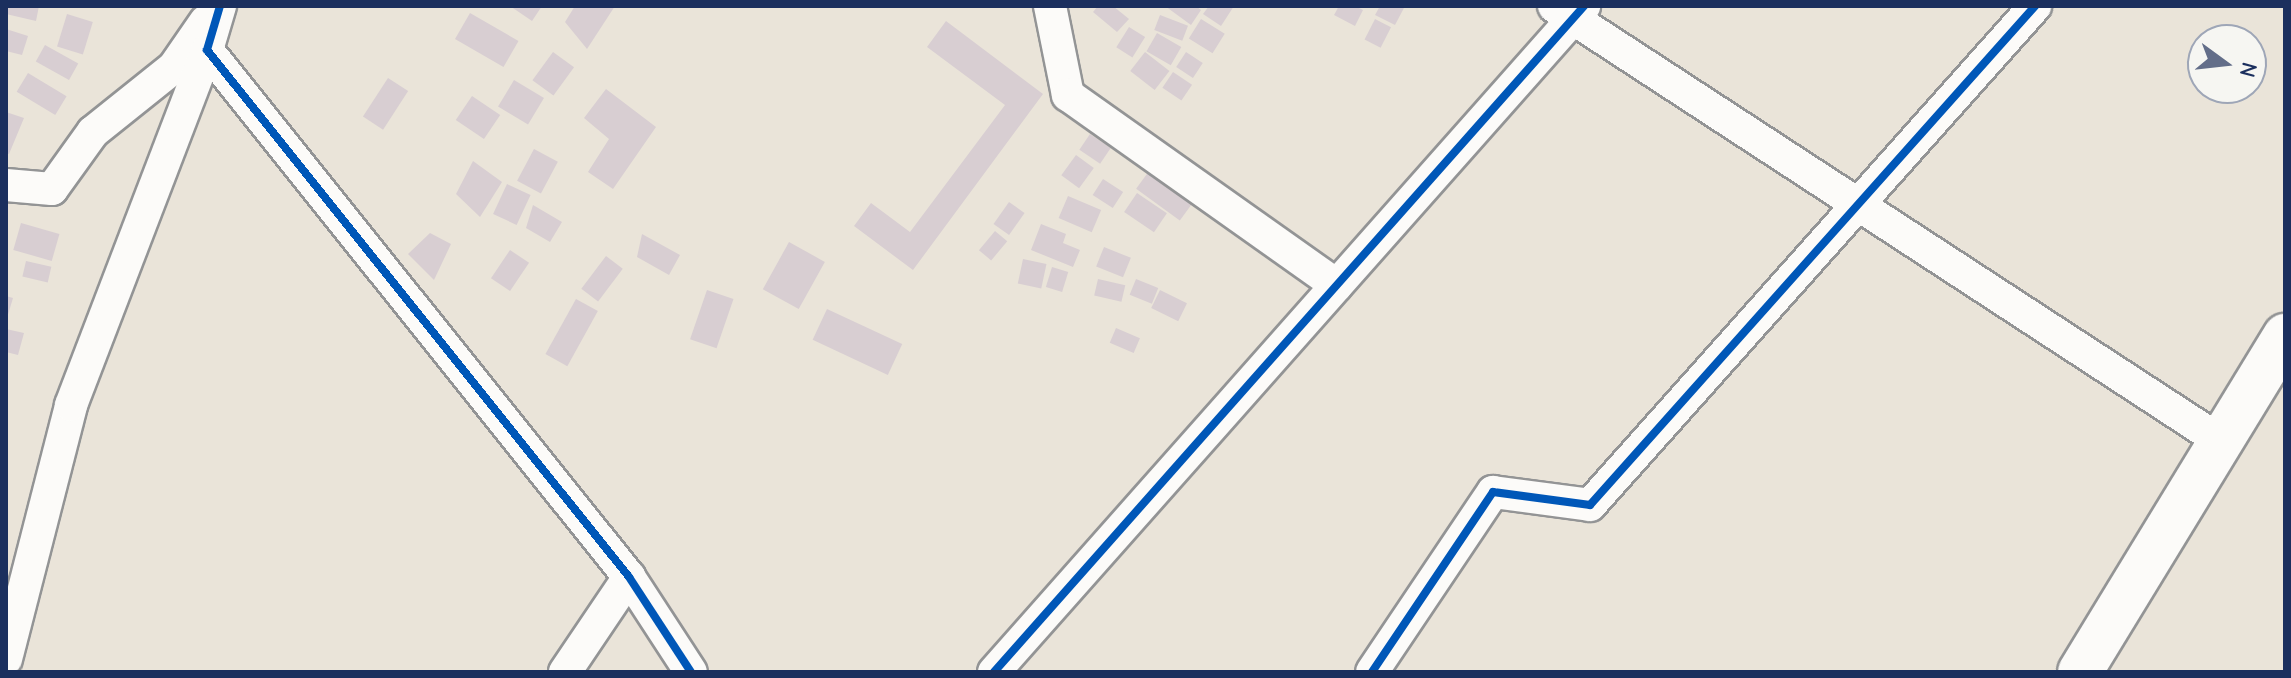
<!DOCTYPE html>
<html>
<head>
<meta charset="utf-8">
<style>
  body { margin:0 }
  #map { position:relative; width:2291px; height:678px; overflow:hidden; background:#eae4d9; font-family:"Comic Neue",sans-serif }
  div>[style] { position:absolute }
  .building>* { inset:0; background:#d8ced2; transform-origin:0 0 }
  .roads { filter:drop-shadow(2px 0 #939495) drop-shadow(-2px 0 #939495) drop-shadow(0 2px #939495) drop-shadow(0 -2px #939495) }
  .minor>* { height:32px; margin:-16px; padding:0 16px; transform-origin:16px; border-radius:16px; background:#fcfbf9 }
  .primary>* { height:44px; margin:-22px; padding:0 22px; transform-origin:22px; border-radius:22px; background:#fcfbf9 }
  .cycleway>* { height:8px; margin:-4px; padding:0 4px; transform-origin:4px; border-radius:4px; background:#0057b8 }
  span { translate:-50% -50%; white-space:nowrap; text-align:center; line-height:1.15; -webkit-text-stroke:7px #f6f6f2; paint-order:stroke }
  .frame { position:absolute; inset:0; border:8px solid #1b2f5e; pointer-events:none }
  .north { position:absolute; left:2187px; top:24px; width:80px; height:80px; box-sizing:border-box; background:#f6f6f2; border:2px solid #9ea6b7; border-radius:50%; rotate:105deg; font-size:22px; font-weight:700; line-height:32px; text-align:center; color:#1b2f5e }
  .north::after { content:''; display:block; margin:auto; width:28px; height:36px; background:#636e89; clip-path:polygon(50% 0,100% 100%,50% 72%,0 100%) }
</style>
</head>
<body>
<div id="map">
  <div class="building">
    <div style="clip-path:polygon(6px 6px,39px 6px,36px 21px,6px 14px)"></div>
    <div style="clip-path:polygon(510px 6px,542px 6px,532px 21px)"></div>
    <div style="clip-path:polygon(575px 6px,615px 6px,587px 49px,565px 22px)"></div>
    <div style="clip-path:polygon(1098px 6px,1113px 6px,1129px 19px,1117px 32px,1093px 12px)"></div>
    <div style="clip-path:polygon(1165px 6px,1196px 6px,1201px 10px,1191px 25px)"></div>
    <div style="clip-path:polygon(1209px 6px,1234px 6px,1221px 26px,1203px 14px)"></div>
    <div style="clip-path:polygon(1339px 6px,1355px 6px,1363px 10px,1355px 26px,1334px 15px)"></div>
    <div style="clip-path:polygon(1380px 6px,1405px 6px,1395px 25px,1375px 15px)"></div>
    <div style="left:470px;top:13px;width:56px;height:30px;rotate:30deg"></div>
    <div style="left:67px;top:14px;width:27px;height:34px;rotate:17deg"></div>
    <div style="left:1160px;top:15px;width:30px;height:16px;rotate:21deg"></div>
    <div style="left:1201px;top:19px;width:28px;height:23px;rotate:32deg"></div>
    <div style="left:1375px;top:19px;width:18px;height:23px;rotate:27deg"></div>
    <div style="clip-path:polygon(946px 21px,1043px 94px,913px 270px,854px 226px,871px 203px,910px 232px,1005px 105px,927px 47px)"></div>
    <div style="left:1129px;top:27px;width:19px;height:24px;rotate:32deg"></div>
    <div style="clip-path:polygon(6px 29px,28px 36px,22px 55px,6px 51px)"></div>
    <div style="left:1157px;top:33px;width:28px;height:21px;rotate:30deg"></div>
    <div style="left:45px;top:45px;width:38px;height:19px;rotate:29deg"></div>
    <div style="left:553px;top:52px;width:26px;height:35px;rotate:36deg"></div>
    <div style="left:1145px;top:52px;width:31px;height:24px;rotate:38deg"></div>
    <div style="left:1186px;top:52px;width:20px;height:18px;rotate:33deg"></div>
    <div style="left:1173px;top:72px;width:23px;height:19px;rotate:34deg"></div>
    <div style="left:28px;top:73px;width:45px;height:22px;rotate:31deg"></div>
    <div style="left:388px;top:78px;width:24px;height:46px;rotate:33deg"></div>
    <div style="left:514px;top:80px;width:35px;height:31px;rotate:31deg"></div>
    <div style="clip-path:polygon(606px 89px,656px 127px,613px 189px,588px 172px,609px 139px,584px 118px)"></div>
    <div style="left:472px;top:96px;width:34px;height:29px;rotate:34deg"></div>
    <div style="clip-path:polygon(6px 112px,24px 118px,9px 154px,6px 153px)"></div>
    <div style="left:1090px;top:134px;width:25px;height:19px;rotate:34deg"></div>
    <div style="left:534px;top:149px;width:27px;height:36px;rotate:28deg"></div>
    <div style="left:1076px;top:155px;width:22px;height:25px;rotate:36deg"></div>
    <div style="clip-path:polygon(473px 161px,502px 182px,480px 217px,456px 194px)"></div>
    <div style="left:1152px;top:167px;width:54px;height:27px;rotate:36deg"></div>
    <div style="left:1103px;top:179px;width:24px;height:19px;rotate:33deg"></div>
    <div style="left:507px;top:184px;width:26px;height:33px;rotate:25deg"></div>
    <div style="left:1137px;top:193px;width:36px;height:23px;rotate:34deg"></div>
    <div style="left:1068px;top:196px;width:36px;height:24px;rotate:23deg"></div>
    <div style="left:1009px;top:202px;width:19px;height:27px;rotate:35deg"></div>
    <div style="clip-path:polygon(533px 205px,562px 222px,550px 242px,526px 228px)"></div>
    <div style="left:21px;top:223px;width:40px;height:28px;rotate:16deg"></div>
    <div style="clip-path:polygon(1041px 224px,1066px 234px,1063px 243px,1080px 250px,1073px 267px,1031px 250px)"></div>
    <div style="left:995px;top:231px;width:16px;height:25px;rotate:40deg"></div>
    <div style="clip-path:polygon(430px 233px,451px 244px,434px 280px,408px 254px)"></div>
    <div style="clip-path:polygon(642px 234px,680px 255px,669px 275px,637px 257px)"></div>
    <div style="left:789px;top:242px;width:41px;height:54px;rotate:29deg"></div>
    <div style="left:1104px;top:247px;width:29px;height:21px;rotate:22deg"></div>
    <div style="left:510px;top:250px;width:23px;height:34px;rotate:34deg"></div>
    <div style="left:606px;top:256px;width:21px;height:41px;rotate:37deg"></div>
    <div style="left:1023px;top:259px;width:24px;height:25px;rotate:12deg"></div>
    <div style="left:26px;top:261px;width:26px;height:16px;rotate:13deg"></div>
    <div style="left:1052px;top:267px;width:17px;height:21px;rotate:17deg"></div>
    <div style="left:1098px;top:279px;width:28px;height:17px;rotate:13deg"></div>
    <div style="left:1136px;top:279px;width:24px;height:17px;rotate:22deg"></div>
    <div style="left:707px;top:290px;width:28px;height:52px;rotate:19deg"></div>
    <div style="left:1160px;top:290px;width:30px;height:20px;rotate:26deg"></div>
    <div style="clip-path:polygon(6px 296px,13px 298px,7px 318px,6px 318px)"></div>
    <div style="left:576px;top:299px;width:25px;height:63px;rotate:29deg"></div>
    <div style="left:827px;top:309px;width:83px;height:34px;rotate:25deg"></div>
    <div style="left:1116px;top:328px;width:26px;height:16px;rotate:23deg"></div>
    <div style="clip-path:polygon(6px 329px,24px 333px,18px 355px,6px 352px)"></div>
  </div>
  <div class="roads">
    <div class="minor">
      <div style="left:220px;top:6px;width:46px;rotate:106.5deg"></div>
      <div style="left:207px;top:50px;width:675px;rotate:51.31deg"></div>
      <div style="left:629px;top:577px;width:113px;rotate:56.9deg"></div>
      <div style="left:1050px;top:6px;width:91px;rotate:78.6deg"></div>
      <div style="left:1068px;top:95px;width:329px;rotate:35.3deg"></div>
      <div style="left:1554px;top:6px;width:798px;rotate:33.13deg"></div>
      <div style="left:6px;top:185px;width:46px;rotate:5deg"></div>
      <div style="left:52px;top:189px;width:70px;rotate:-54.3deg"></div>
      <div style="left:93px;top:132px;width:104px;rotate:-38.7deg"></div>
      <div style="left:174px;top:67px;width:55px;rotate:-55.4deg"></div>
      <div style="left:6px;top:659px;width:262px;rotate:-75.6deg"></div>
      <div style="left:71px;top:405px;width:380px;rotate:-69deg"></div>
      <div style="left:565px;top:672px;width:115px;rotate:-56deg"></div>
      <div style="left:994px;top:672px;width:890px;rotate:-48.46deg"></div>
      <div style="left:1372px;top:672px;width:217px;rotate:-56.1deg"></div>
      <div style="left:1493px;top:492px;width:98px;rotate:7.6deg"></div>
      <div style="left:1590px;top:505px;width:669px;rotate:-48.27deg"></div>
    </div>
    <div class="primary">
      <div style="left:2080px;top:672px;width:394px;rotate:-58.6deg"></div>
    </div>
  </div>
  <div class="cycleway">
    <div style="left:220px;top:6px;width:46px;rotate:106.5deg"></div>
    <div style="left:207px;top:50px;width:675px;rotate:51.31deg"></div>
    <div style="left:629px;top:577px;width:113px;rotate:56.9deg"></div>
    <div style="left:994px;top:672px;width:890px;rotate:-48.46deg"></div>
    <div style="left:1372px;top:672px;width:217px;rotate:-56.1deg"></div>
    <div style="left:1493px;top:492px;width:98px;rotate:7.6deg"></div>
    <div style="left:1590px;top:505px;width:669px;rotate:-48.27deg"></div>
  </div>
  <div class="frame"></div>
  <div class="north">N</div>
</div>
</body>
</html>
